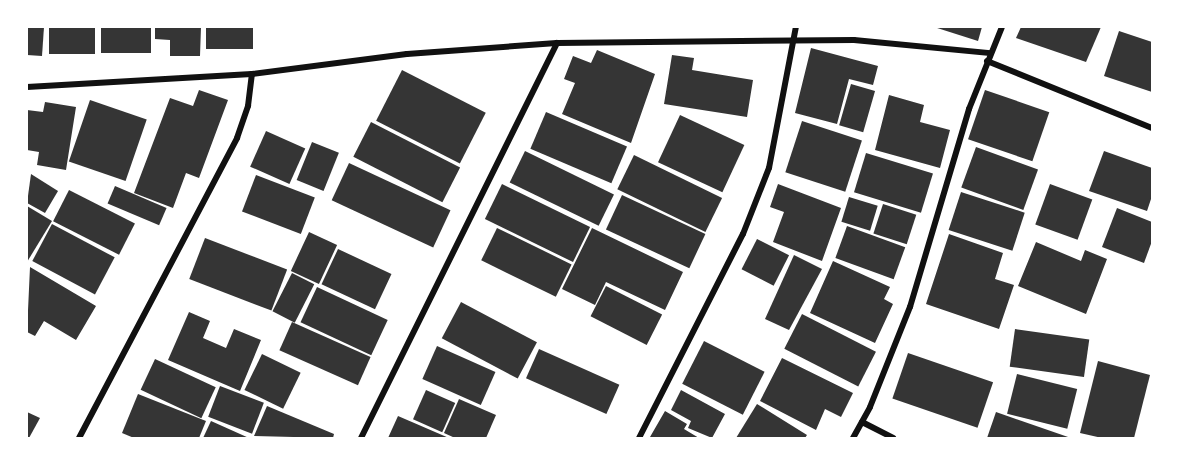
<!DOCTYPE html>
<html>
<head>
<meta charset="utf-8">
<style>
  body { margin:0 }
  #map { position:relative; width:1179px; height:465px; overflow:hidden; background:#fff; font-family:Figtree,sans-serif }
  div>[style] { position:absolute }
  .building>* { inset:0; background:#353535; transform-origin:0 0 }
  .minor>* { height:6px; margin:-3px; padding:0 3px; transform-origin:3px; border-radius:3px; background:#111 }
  span { translate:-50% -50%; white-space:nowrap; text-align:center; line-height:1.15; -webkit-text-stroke:6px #fff; paint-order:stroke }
  .frame { position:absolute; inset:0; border:28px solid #fff; pointer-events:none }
</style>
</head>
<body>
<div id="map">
  <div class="building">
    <div style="clip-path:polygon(27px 27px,44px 27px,42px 56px,27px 55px)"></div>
    <div style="left:49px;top:27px;width:46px;height:27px"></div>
    <div style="left:101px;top:27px;width:50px;height:26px"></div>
    <div style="clip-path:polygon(155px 27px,201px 27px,200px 56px,170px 56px,170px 40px,155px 39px)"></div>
    <div style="left:206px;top:27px;width:47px;height:22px"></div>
    <div style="clip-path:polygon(934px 27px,982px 27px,978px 41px)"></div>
    <div style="clip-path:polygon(1021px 27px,1101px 27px,1086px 62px,1016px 38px)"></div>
    <div style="clip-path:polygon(1119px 31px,1152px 42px,1152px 92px,1104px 76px)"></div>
    <div style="clip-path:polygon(811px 48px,878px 66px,873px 85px,849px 79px,837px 124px,795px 113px)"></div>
    <div style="clip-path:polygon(597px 50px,655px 74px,631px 143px,562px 114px,575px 83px,564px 79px,573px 56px,591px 63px)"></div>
    <div style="clip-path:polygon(672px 55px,694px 58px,692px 70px,753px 80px,747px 117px,664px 104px)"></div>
    <div style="left:402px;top:70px;width:94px;height:57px;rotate:27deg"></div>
    <div style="left:851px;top:84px;width:25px;height:43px;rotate:16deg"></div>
    <div style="clip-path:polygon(199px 90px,228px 100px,199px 178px,186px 173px,173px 208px,134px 193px,170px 98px,193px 106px)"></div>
    <div style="left:985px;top:90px;width:68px;height:52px;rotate:19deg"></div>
    <div style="clip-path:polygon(889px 95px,924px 105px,920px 122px,950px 130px,940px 168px,875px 150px)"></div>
    <div style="left:90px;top:100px;width:60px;height:65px;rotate:19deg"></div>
    <div style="clip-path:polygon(45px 102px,76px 107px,66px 170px,37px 165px,39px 152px,27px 150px,27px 110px,43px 112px)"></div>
    <div style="left:546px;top:112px;width:88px;height:40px;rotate:23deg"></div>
    <div style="left:680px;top:115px;width:71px;height:52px;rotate:25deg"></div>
    <div style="left:802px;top:121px;width:63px;height:54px;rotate:18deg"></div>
    <div style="left:371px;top:122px;width:100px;height:39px;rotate:27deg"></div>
    <div style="left:266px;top:131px;width:43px;height:39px;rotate:24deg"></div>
    <div style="left:312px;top:142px;width:29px;height:41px;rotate:22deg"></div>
    <div style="left:976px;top:147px;width:66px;height:43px;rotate:20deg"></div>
    <div style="left:525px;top:151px;width:99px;height:35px;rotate:26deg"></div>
    <div style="clip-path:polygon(1104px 151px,1152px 168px,1152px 196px,1147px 211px,1089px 191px)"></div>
    <div style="left:866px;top:153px;width:70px;height:41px;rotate:17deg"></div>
    <div style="left:634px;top:155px;width:98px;height:38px;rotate:26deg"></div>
    <div style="left:349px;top:163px;width:112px;height:41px;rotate:25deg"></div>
    <div style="clip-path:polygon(31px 174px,58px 191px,45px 213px,27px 203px)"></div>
    <div style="left:256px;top:175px;width:63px;height:39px;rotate:21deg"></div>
    <div style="left:502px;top:184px;width:98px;height:39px;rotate:26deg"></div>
    <div style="clip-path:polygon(778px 184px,841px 208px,822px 261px,773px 242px,784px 212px,770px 207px)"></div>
    <div style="left:1050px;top:184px;width:45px;height:43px;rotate:20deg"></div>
    <div style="left:115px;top:186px;width:56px;height:19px;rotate:23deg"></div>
    <div style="left:69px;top:190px;width:74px;height:35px;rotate:27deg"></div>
    <div style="left:961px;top:192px;width:67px;height:40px;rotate:18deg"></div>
    <div style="left:622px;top:195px;width:92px;height:38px;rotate:25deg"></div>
    <div style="left:849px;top:197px;width:30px;height:26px;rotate:17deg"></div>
    <div style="left:883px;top:204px;width:35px;height:31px;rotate:18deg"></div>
    <div style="clip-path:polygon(27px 206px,52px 221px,27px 262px)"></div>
    <div style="clip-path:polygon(1117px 208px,1152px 222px,1152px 241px,1144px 263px,1102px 247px)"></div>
    <div style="left:52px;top:224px;width:71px;height:42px;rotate:28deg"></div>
    <div style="left:847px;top:226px;width:62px;height:34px;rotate:20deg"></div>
    <div style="left:497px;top:228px;width:83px;height:36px;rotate:26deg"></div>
    <div style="clip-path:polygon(592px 228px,683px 272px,665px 310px,606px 282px,595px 305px,562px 289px)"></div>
    <div style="left:309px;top:232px;width:31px;height:43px;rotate:25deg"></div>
    <div style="clip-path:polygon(949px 234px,1003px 253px,995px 279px,1014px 285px,999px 329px,926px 304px)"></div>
    <div style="left:205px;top:238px;width:88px;height:44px;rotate:21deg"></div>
    <div style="left:757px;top:239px;width:36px;height:34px;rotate:27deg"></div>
    <div style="clip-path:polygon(1036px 242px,1081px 261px,1085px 250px,1107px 259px,1086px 314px,1018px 286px)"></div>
    <div style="left:338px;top:249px;width:59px;height:39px;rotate:25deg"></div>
    <div style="clip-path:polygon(794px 255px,822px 269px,789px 330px,765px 319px)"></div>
    <div style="clip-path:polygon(833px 261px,890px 287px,884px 299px,893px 304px,875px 343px,810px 313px)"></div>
    <div style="clip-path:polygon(30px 267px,96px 306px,76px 340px,44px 321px,35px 336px,27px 332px)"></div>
    <div style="left:292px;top:273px;width:25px;height:43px;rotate:27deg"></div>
    <div style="left:606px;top:286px;width:63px;height:34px;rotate:27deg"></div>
    <div style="left:317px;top:287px;width:78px;height:39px;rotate:25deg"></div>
    <div style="left:461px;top:302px;width:86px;height:41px;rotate:28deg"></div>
    <div style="clip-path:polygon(189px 312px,210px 321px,203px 338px,226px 348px,234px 329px,261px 340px,240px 391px,168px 360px)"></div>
    <div style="left:802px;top:314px;width:83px;height:39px;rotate:27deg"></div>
    <div style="left:292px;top:322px;width:86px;height:31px;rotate:24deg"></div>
    <div style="left:1015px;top:329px;width:75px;height:38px;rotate:8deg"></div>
    <div style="left:704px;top:341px;width:68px;height:48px;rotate:27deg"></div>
    <div style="left:437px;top:346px;width:64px;height:36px;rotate:24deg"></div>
    <div style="left:539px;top:349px;width:88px;height:32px;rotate:24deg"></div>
    <div style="left:908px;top:353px;width:90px;height:48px;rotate:19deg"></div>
    <div style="left:262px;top:354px;width:43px;height:40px;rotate:26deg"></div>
    <div style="clip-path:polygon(782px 358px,853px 393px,841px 417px,825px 409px,816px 430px,760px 401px)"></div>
    <div style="left:155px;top:359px;width:67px;height:34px;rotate:25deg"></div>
    <div style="clip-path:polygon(1098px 361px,1150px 375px,1134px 438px,1102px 438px,1080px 433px)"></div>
    <div style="left:1017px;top:374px;width:62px;height:41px;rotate:14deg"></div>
    <div style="left:220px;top:386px;width:47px;height:33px;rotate:21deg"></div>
    <div style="left:426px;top:390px;width:32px;height:32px;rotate:24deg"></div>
    <div style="clip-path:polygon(681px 390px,725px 414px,712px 438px,688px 428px,691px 421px,671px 410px)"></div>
    <div style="clip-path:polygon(138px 394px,206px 421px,199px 438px,134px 438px,122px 433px)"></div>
    <div style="clip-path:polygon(459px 399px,496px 415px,486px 438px,455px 438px,444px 433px)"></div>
    <div style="clip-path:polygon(757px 404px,807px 435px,805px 438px,736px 438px)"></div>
    <div style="clip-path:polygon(267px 406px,334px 434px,333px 438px,254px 436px)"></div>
    <div style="clip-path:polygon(665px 411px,687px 424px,684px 429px,699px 438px,650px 437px)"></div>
    <div style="clip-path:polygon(27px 412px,40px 418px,29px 438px,27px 438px)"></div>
    <div style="clip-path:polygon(996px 412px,1071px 438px,987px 438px)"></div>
    <div style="clip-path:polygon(398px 416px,449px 438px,388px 438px)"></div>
    <div style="clip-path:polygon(211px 421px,249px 438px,203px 438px)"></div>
  </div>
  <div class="minor">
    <div style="left:987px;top:61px;width:178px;rotate:22.1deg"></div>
    <div style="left:27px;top:87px;width:225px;rotate:-3.3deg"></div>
    <div style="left:252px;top:74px;width:156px;rotate:-7.4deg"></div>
    <div style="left:407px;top:54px;width:150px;rotate:-4.2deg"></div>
    <div style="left:557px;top:43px;width:297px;rotate:-0.6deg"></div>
    <div style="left:854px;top:40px;width:137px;rotate:5.5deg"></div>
    <div style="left:862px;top:422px;width:35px;rotate:27deg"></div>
    <div style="left:79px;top:438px;width:339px;rotate:-62.2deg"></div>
    <div style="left:237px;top:138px;width:34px;rotate:-71deg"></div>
    <div style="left:248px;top:106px;width:32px;rotate:-83deg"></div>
    <div style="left:361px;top:438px;width:441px;rotate:-63.6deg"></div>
    <div style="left:639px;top:438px;width:229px;rotate:-63deg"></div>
    <div style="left:743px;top:234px;width:71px;rotate:-68.5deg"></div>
    <div style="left:769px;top:168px;width:144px;rotate:-79.2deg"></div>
    <div style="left:853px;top:438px;width:35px;rotate:-61deg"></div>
    <div style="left:870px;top:407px;width:108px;rotate:-68.2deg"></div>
    <div style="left:910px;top:307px;width:207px;rotate:-73.4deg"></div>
    <div style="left:969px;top:109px;width:88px;rotate:-68.1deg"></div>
  </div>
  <div class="frame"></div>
</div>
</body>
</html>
